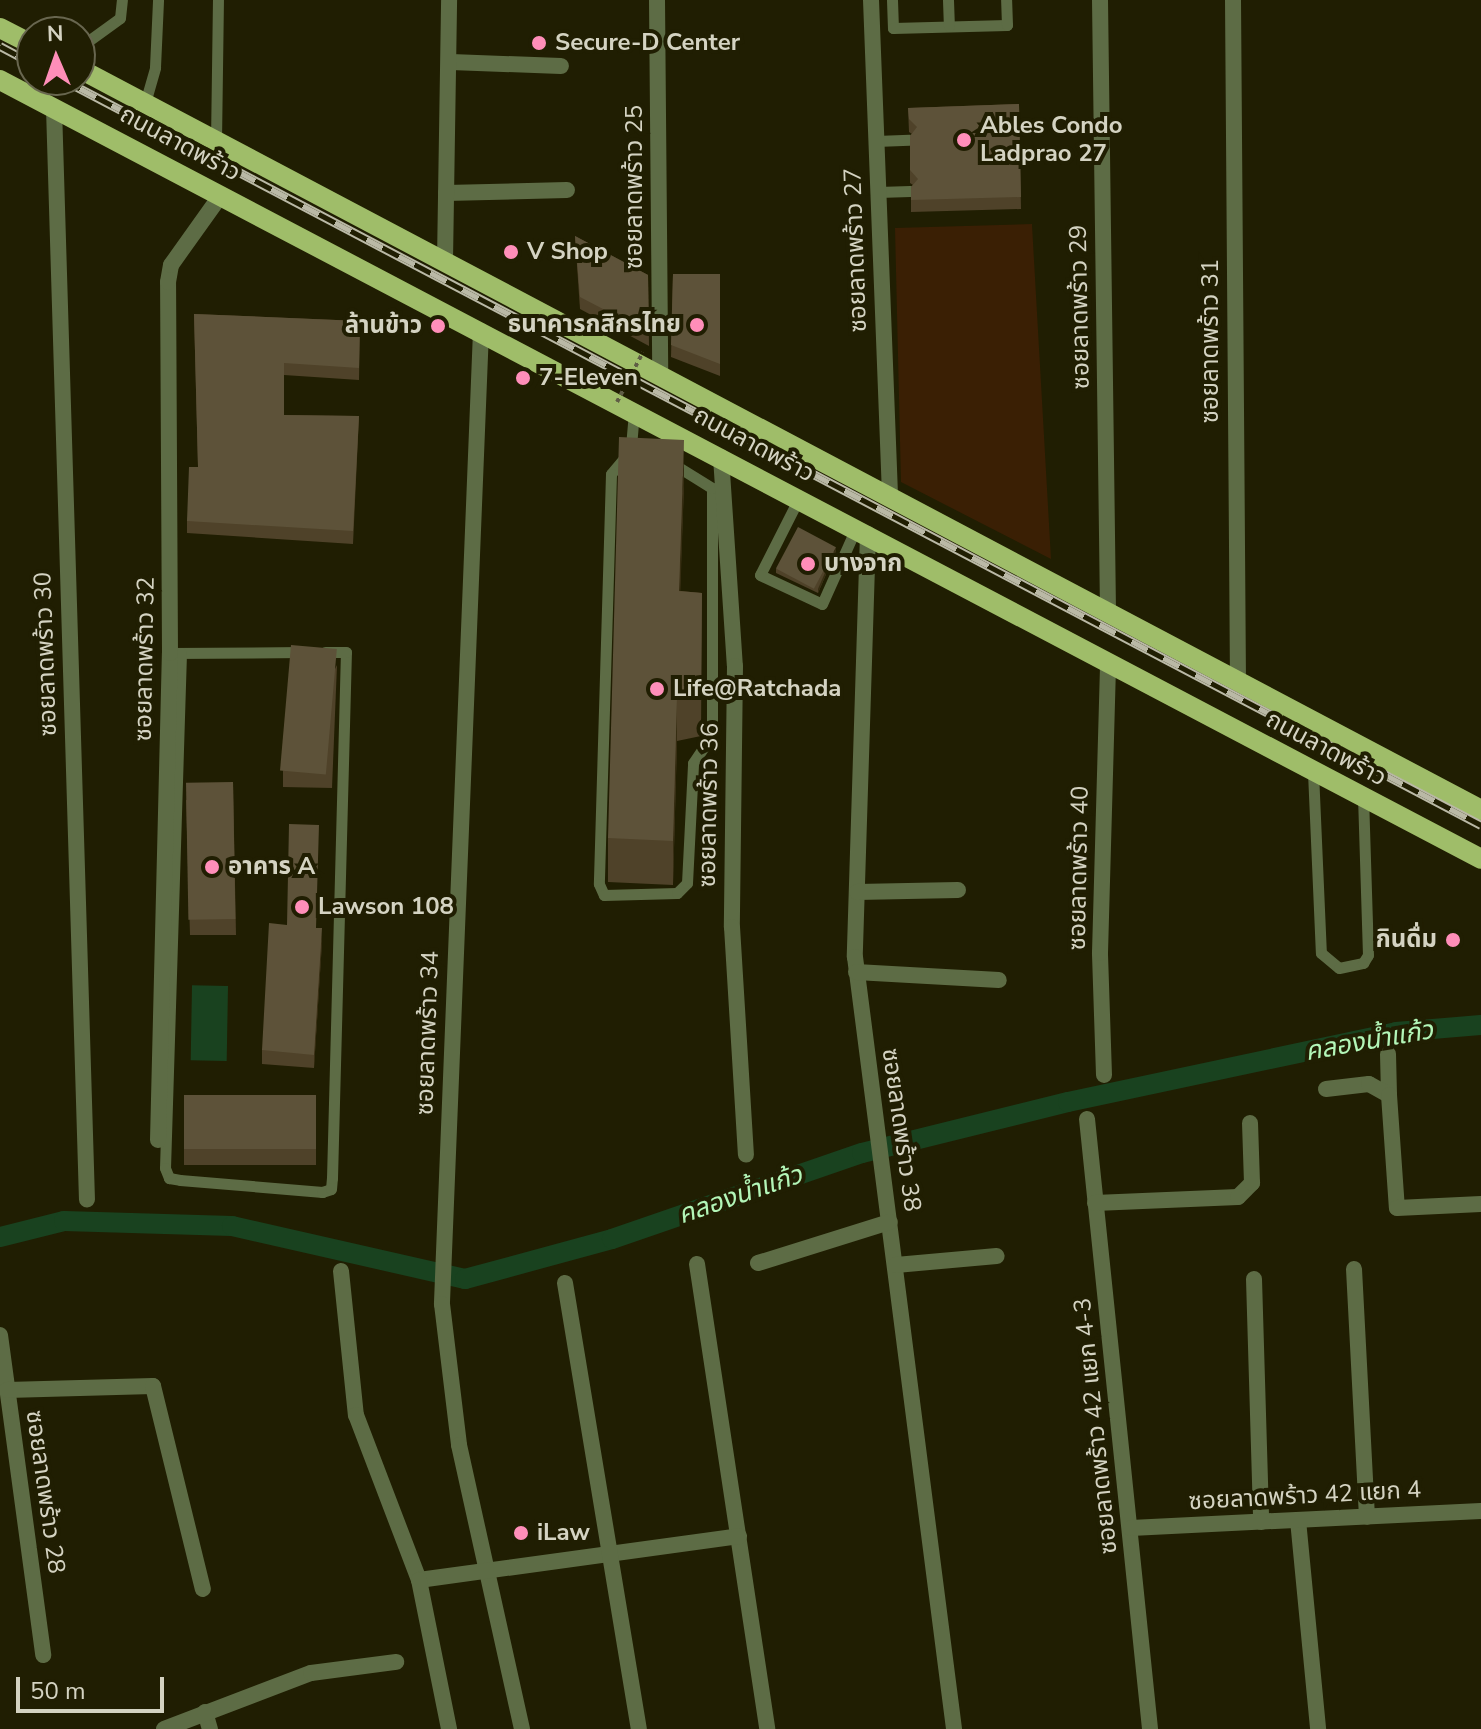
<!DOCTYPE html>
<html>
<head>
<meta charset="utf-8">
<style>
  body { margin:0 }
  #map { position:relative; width:1481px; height:1729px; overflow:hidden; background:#201e02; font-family:"Nunito Sans","Noto Sans Thai",sans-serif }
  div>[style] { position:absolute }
  .green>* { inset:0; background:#3a1f04 }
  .water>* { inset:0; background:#19421f; transform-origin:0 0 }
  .canal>* { height:20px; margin:-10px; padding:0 10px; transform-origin:10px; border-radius:10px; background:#19421f }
  .service>* { height:11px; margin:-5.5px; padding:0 5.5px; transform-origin:5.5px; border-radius:5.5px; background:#5d6c45 }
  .minor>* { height:16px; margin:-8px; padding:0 8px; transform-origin:8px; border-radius:8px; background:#5d6c45 }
  .primary>* { height:20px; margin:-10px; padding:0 10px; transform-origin:10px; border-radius:10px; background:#9fbd69 }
  .rail>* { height:9px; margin-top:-4.5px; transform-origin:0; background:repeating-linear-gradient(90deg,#201e02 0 18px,#bab9a6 0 36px); box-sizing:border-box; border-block:2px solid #bab9a6 }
  .path-bridge>* { height:4px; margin-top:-2px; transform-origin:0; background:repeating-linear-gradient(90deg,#5f5d45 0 4px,transparent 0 8px) }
  .wall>* { inset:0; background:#4f4229; transform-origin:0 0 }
  .shaded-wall>* { inset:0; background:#362d12 }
  .building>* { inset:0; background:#5d5239; transform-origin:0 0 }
  .dots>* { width:22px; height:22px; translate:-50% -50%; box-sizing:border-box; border:4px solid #201e02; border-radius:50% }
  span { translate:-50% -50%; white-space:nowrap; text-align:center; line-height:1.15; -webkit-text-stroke:8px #201e02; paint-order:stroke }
  .poi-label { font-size:24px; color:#d4d3c2; font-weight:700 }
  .left { translate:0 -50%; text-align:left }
  .right { translate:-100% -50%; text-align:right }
  .street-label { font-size:24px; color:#d4d3c2 }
  .water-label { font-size:26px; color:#b3f6b8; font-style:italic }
  .north { position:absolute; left:16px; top:16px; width:80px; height:80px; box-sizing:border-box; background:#201e02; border:2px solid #68664f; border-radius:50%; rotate:358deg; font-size:22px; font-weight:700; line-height:32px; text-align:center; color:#d4d3c2 }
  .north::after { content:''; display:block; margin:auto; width:28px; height:36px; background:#ff8eb9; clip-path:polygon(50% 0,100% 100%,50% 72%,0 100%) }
  .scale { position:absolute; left:16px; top:1677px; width:148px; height:36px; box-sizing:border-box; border:4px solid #d4d3c2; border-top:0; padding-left:10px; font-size:24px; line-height:28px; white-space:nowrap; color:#d4d3c2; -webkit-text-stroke:6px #201e02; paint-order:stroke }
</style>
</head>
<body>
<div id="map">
  <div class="green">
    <div style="clip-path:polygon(1032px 224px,1032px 225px,1051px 559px,901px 482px,895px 228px)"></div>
  </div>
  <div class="water">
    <div style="left:228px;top:986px;width:75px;height:36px;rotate:91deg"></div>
  </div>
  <div class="canal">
    <div style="left:0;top:1237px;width:66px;rotate:-14deg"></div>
    <div style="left:64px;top:1221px;width:168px;rotate:1.7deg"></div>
    <div style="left:232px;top:1226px;width:239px;rotate:12.8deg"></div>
    <div style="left:465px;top:1279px;width:152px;rotate:-15.2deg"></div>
    <div style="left:612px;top:1239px;width:264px;rotate:-19deg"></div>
    <div style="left:862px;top:1153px;width:212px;rotate:-13.9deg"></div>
    <div style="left:1068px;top:1102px;width:335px;rotate:-12deg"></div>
    <div style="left:1396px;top:1032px;width:85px;rotate:-4.7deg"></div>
  </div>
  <div class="service">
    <div style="left:892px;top:0;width:28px;rotate:88deg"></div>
    <div style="left:893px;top:28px;width:114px;rotate:-1.5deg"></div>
    <div style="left:1007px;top:25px;width:25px;rotate:-92deg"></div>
    <div style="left:948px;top:0;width:26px;rotate:88deg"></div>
    <div style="left:80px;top:47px;width:49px;rotate:-35.9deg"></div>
    <div style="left:120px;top:18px;width:18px;rotate:-84deg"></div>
    <div style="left:145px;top:103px;width:37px;rotate:-74deg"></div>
    <div style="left:155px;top:67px;width:67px;rotate:-87.4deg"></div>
    <div style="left:216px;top:141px;width:141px;rotate:-89.2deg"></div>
    <div style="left:876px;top:141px;width:33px;rotate:-2deg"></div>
    <div style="left:878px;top:192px;width:32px;rotate:-2deg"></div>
    <div style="left:634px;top:412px;width:38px;rotate:95deg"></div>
    <div style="left:631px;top:450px;width:31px;rotate:130deg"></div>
    <div style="left:611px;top:474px;width:410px;rotate:91.7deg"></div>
    <div style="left:599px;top:884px;width:12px;rotate:66deg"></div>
    <div style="left:604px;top:895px;width:73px;rotate:-1.6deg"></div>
    <div style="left:677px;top:893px;width:14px;rotate:-45deg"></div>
    <div style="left:687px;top:883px;width:120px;rotate:-87.1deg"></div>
    <div style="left:693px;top:763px;width:34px;rotate:-56deg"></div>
    <div style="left:712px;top:735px;width:247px;rotate:-90deg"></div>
    <div style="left:712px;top:488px;width:49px;rotate:-148.2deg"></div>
    <div style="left:799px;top:498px;width:86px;rotate:116.9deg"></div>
    <div style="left:760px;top:575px;width:68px;rotate:25.1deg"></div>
    <div style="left:822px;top:604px;width:83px;rotate:-65.9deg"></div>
    <div style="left:170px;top:653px;width:133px;rotate:-0.4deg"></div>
    <div style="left:181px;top:653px;width:515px;rotate:91.78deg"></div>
    <div style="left:165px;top:1168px;width:11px;rotate:68deg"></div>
    <div style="left:169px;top:1178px;width:11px;rotate:10deg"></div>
    <div style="left:180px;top:1180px;width:143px;rotate:4.8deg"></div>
    <div style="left:322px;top:1192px;width:9px;rotate:-18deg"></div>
    <div style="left:331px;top:1189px;width:11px;rotate:-85deg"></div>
    <div style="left:332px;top:1178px;width:526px;rotate:-88.48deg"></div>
    <div style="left:346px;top:652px;width:21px;rotate:180deg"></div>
    <div style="left:1313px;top:772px;width:181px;rotate:87.5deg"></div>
    <div style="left:1321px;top:953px;width:23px;rotate:40deg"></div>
    <div style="left:1339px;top:968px;width:25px;rotate:-12deg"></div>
    <div style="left:1363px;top:963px;width:9px;rotate:-58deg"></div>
    <div style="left:1368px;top:955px;width:158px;rotate:-91.8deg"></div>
  </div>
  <div class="minor">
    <div style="left:657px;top:0;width:375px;rotate:89.5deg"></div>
    <div style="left:871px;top:0;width:498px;rotate:87.8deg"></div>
    <div style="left:1100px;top:0;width:613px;rotate:89.25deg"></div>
    <div style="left:1233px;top:0;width:682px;rotate:89.58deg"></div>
    <div style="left:451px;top:62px;width:110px;rotate:2.1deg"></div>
    <div style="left:54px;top:108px;width:1092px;rotate:88.27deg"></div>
    <div style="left:446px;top:193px;width:121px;rotate:-1.4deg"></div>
    <div style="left:445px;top:261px;width:261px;rotate:-89.1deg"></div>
    <div style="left:481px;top:331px;width:974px;rotate:92.3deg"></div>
    <div style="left:442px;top:1304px;width:142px;rotate:83.1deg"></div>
    <div style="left:459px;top:1445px;width:291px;rotate:77.5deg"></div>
    <div style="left:721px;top:457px;width:209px;rotate:86.2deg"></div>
    <div style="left:735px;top:666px;width:261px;rotate:90.7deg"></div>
    <div style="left:732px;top:927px;width:228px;rotate:86.5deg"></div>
    <div style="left:868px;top:534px;width:423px;rotate:91.8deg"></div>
    <div style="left:855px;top:957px;width:778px;rotate:82.69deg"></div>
    <div style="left:857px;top:892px;width:101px;rotate:-1.1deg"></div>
    <div style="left:856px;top:972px;width:143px;rotate:3.2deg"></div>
    <div style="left:1388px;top:1054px;width:41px;rotate:88.6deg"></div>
    <div style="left:1104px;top:1075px;width:122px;rotate:-91.9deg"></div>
    <div style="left:1100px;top:953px;width:291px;rotate:-88.4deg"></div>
    <div style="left:1326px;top:1089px;width:43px;rotate:-6.6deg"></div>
    <div style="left:1369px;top:1084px;width:23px;rotate:29deg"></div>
    <div style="left:1389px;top:1095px;width:113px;rotate:86deg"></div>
    <div style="left:1397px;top:1208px;width:84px;rotate:-2.7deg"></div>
    <div style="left:1087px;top:1119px;width:613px;rotate:84.1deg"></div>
    <div style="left:158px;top:1140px;width:487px;rotate:-88.6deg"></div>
    <div style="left:170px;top:653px;width:371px;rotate:-90.3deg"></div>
    <div style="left:168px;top:282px;width:17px;rotate:-80deg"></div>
    <div style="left:171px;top:265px;width:86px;rotate:-54.5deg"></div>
    <div style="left:1095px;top:1203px;width:143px;rotate:-2.4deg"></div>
    <div style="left:1238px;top:1197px;width:20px;rotate:-45deg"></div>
    <div style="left:1252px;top:1183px;width:60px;rotate:-91.9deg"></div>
    <div style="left:758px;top:1263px;width:138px;rotate:-17.3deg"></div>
    <div style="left:697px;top:1264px;width:470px;rotate:81.4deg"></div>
    <div style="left:896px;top:1265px;width:101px;rotate:-5.1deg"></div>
    <div style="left:1354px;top:1269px;width:248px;rotate:87deg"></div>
    <div style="left:341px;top:1271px;width:145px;rotate:84.1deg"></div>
    <div style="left:356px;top:1415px;width:177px;rotate:69.1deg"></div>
    <div style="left:419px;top:1580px;width:323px;rotate:-7.8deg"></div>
    <div style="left:1254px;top:1279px;width:243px;rotate:88.3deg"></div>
    <div style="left:565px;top:1283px;width:452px;rotate:80.6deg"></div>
    <div style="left:0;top:1335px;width:323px;rotate:82.3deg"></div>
    <div style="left:7px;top:1390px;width:146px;rotate:-1.6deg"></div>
    <div style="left:153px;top:1386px;width:209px;rotate:76.2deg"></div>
    <div style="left:1298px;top:1520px;width:210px;rotate:84.5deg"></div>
    <div style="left:1131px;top:1528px;width:350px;rotate:-2.8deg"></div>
    <div style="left:419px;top:1580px;width:152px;rotate:78.6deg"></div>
    <div style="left:205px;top:1712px;width:18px;rotate:74deg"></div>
    <div style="left:164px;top:1729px;width:157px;rotate:-20.9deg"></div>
    <div style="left:311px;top:1673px;width:86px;rotate:-7.4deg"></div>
  </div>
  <div class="primary">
    <div style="left:0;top:28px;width:36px;rotate:27deg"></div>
    <div style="left:80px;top:69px;width:1585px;rotate:27.87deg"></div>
    <div style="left:0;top:80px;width:1673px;rotate:27.74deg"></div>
  </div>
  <div class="rail">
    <div style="left:0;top:46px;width:36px;rotate:28deg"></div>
    <div style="left:64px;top:80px;width:1601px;rotate:27.73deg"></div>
  </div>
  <div class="path-bridge">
    <div style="left:617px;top:402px;width:56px;rotate:-62.5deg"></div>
  </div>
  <div class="wall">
    <div style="clip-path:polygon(1019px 104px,1021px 209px,911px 212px,911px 187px,913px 185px,910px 183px,910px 136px,912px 134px,909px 132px,908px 108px)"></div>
    <div style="clip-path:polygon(575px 236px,648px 275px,649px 346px,580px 309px)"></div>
    <div style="clip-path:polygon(673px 274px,720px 274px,720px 376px,671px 357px)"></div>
    <div style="clip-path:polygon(194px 314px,360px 321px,359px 380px,284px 375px,284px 415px,359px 416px,353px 544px,187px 533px,187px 521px,198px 467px)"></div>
    <div style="clip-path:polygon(684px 484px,680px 591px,702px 593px,701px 736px,677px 741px,673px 885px,608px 882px,608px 838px)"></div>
    <div style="clip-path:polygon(836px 551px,818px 593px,776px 573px,776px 569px)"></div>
    <div style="clip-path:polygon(337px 665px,332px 788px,283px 787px,283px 771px)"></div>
    <div style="clip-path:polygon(233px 782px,236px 935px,190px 935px,186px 800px)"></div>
    <div style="clip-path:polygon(317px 928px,322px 942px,314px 1068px,262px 1064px,262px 1050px)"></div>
    <div style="left:316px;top:1095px;width:70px;height:132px;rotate:90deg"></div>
  </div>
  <div class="shaded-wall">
    <div style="clip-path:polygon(684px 440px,684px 484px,679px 635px,679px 591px)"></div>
    <div style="clip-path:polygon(836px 547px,836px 551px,818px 593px,818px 589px)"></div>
    <div style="clip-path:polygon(677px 697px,677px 741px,673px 885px,673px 841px)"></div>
    <div style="clip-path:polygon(322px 928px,322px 942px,314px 1068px,314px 1055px)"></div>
  </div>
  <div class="building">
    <div style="clip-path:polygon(1019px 104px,1021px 197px,911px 200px,911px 187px,918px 179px,910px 170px,910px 136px,917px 127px,909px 119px,908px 108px)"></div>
    <div style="clip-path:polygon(575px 236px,648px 275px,649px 333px,580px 297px)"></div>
    <div style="clip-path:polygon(673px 274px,720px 274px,720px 364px,671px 345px)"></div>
    <div style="clip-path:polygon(194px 314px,360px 321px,359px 368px,284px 363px,284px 415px,359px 416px,353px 531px,187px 521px,189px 467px,198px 467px)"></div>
    <div style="clip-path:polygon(619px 437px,684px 440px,679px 591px,702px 593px,701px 692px,677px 697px,673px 841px,608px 838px)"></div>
    <div style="left:798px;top:527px;width:43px;height:47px;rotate:28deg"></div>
    <div style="left:291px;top:645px;width:46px;height:126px;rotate:5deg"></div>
    <div style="left:233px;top:782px;width:137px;height:47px;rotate:89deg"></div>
    <div style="clip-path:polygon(289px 824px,319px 825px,316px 928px,322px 928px,314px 1055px,262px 1050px,269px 923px,287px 925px)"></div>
    <div style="left:316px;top:1095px;width:54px;height:132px;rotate:90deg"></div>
  </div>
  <div class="dots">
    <div style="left:539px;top:43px;background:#ff8eb9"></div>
    <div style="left:964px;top:140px;background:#ff8eb9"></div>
    <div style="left:511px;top:252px;background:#ff8eb9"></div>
    <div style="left:697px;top:325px;background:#ff8eb9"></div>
    <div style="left:438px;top:326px;background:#ff8eb9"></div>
    <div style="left:523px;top:378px;background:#ff8eb9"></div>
    <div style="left:808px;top:564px;background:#ff8eb9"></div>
    <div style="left:657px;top:689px;background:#ff8eb9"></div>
    <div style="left:212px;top:867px;background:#ff8eb9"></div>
    <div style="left:302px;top:907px;background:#ff8eb9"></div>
    <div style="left:1453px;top:940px;background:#ff8eb9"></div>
    <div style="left:521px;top:1533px;background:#ff8eb9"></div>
  </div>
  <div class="poi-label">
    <span class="left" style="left:555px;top:43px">Secure-D Center</span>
    <span class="left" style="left:980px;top:140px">Ables Condo<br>Ladprao 27</span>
    <span class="left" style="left:527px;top:252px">V Shop</span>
    <span class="right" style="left:681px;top:325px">ธนาคารกสิกรไทย</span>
    <span class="right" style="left:422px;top:326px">ล้านข้าว</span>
    <span class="left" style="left:539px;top:378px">7-Eleven</span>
    <span class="left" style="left:824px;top:564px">บางจาก</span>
    <span class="left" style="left:673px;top:689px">Life@Ratchada</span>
    <span class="left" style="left:228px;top:867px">อาคาร A</span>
    <span class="left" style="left:318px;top:907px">Lawson 108</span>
    <span class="right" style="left:1437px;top:940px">กินดื่ม</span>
    <span class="left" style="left:537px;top:1533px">iLaw</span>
  </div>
  <div class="street-label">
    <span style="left:180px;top:144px;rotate:28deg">ถนนลาดพร้าว</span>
    <span style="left:635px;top:187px;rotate:-90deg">ซอยลาดพร้าว 25</span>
    <span style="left:856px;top:250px;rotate:-92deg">ซอยลาดพร้าว 27</span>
    <span style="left:1080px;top:307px;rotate:-91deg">ซอยลาดพร้าว 29</span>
    <span style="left:1211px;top:341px;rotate:-90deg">ซอยลาดพร้าว 31</span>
    <span style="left:754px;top:445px;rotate:28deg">ถนนลาดพร้าว</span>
    <span style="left:46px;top:654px;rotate:-92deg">ซอยลาดพร้าว 30</span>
    <span style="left:145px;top:659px;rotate:-89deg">ซอยลาดพร้าว 32</span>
    <span style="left:1326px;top:749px;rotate:28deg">ถนนลาดพร้าว</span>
    <span style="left:709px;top:805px;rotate:-89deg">ซอยลาดพร้าว 36</span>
    <span style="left:1079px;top:868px;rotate:-89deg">ซอยลาดพร้าว 40</span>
    <span style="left:428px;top:1033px;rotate:-88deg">ซอยลาดพร้าว 34</span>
    <span style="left:901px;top:1130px;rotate:82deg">ซอยลาดพร้าว 38</span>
    <span style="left:1096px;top:1426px;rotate:-96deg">ซอยลาดพร้าว 42 แยก 4-3</span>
    <span style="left:45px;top:1492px;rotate:82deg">ซอยลาดพร้าว 28</span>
    <span style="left:1305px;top:1496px;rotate:-3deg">ซอยลาดพร้าว 42 แยก 4</span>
  </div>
  <div class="water-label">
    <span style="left:1369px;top:1041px;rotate:-10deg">คลองน้ำแก้ว</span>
    <span style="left:740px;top:1195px;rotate:-19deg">คลองน้ำแก้ว</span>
  </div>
  <div class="north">N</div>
  <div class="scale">50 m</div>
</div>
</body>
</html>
